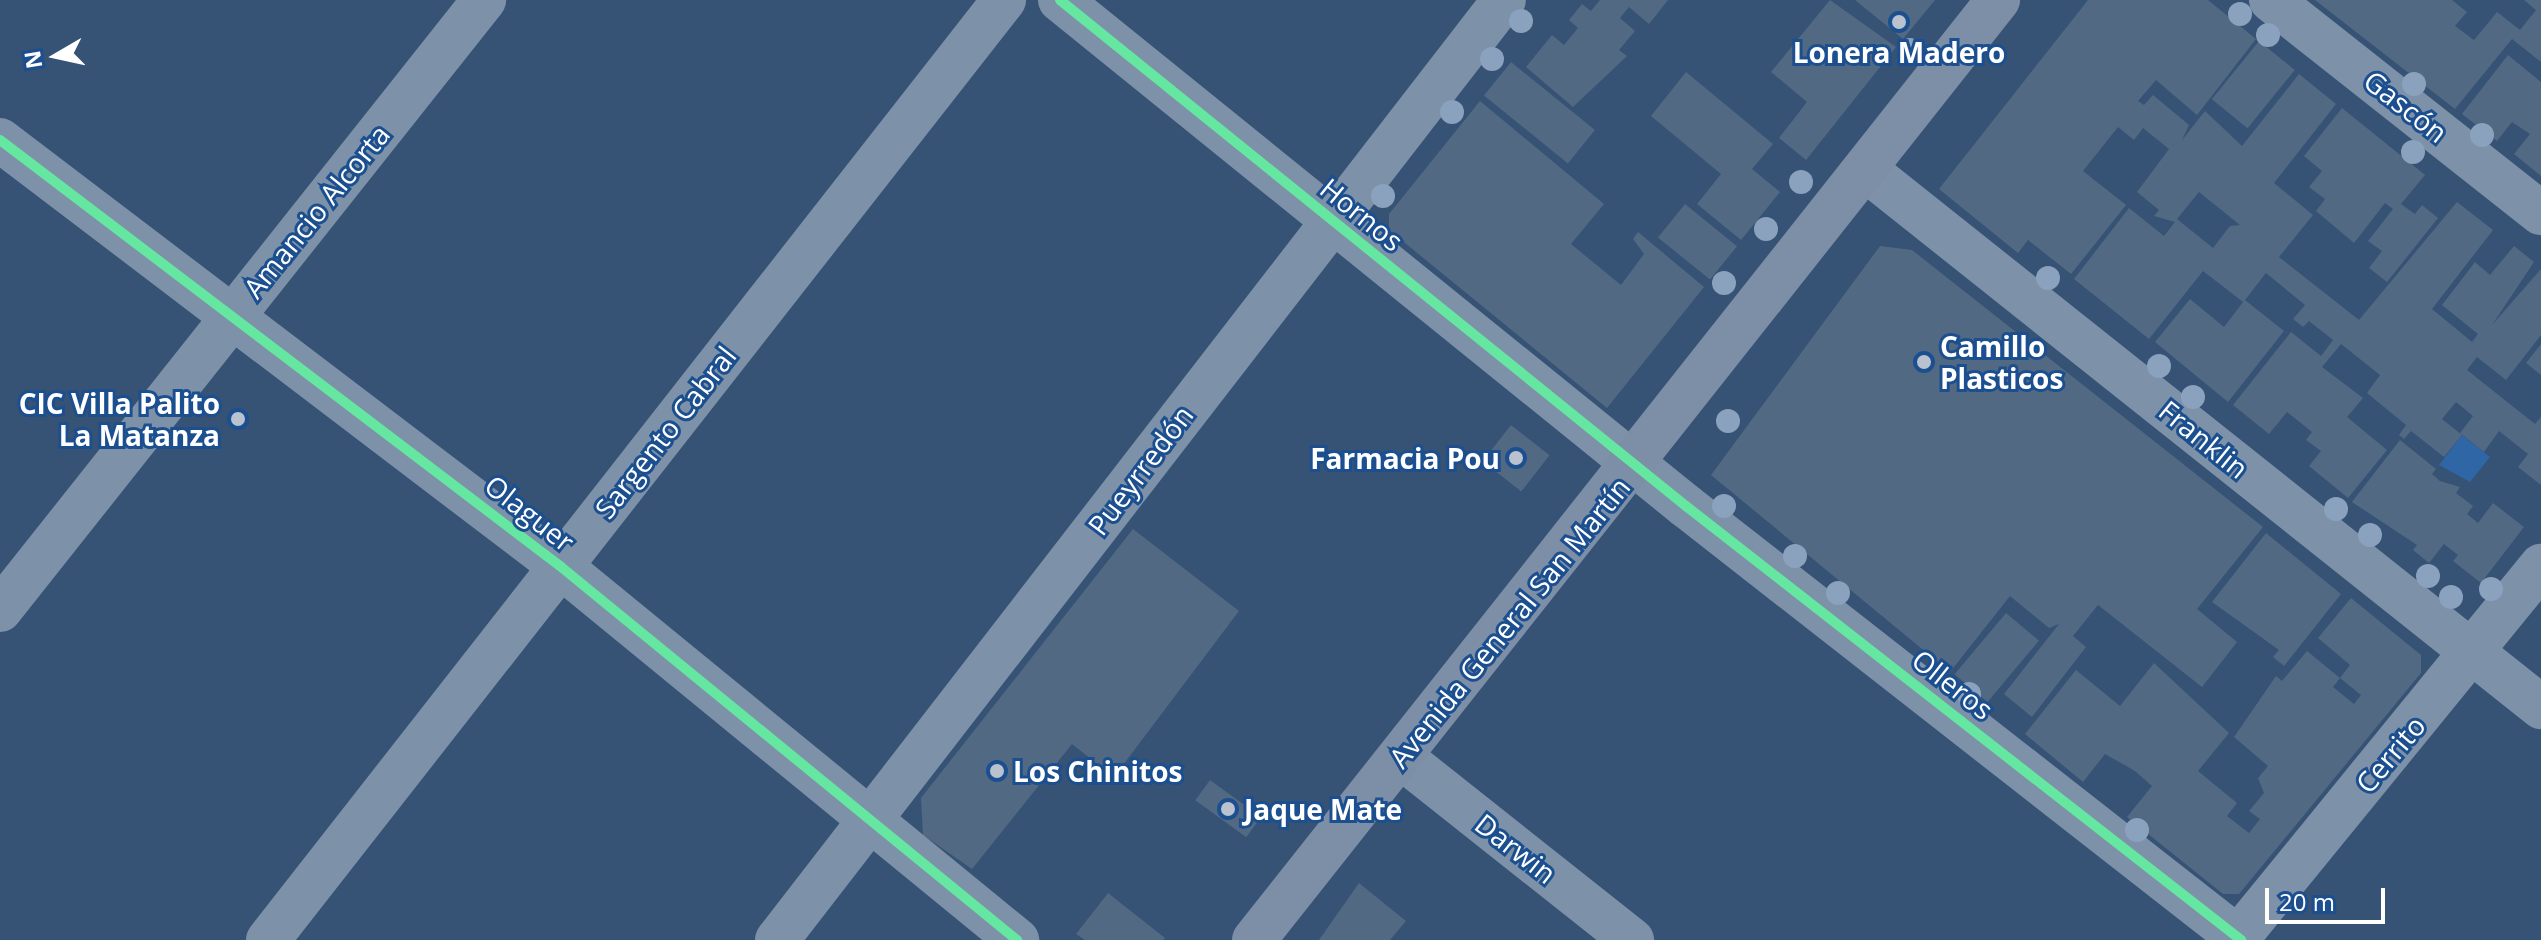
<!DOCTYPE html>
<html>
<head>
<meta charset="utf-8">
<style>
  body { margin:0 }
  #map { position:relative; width:2541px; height:940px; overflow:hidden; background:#365274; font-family:"Open Sans",sans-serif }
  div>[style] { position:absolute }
  .green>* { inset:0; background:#2f66a5 }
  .building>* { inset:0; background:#526984; transform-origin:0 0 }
  .minor>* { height:44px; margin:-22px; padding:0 22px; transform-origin:22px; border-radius:22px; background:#7d92a8 }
  .major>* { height:44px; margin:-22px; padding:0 22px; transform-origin:22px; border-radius:22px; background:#7d8ea7 }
  .cycleway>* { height:10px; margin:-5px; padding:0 5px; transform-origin:5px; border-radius:5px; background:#66e7a1 }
  .trees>* { width:24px; height:24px; margin:-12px; border-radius:50%; background:#8aa2be }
  .dots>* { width:22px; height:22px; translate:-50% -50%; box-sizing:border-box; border:4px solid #1b4f8f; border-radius:50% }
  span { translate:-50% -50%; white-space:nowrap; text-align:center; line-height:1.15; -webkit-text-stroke:6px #1b4f8f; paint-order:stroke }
  .poi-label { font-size:28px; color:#fff; font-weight:700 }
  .left { translate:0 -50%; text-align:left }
  .right { translate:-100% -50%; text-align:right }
  .street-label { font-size:28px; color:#fff }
  .north { position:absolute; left:16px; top:16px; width:80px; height:80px; -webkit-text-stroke:6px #1b4f8f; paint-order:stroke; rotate:261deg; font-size:22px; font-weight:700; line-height:32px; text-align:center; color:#fff }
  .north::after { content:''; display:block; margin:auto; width:28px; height:36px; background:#fff; clip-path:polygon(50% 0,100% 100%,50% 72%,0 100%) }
  .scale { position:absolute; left:2265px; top:888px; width:120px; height:36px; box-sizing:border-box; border:4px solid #fff; border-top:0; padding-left:10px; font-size:24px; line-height:28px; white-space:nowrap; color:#fff; -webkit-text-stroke:6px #1b4f8f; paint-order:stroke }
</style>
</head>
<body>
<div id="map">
  <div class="green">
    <div style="clip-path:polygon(2462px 435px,2490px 457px,2470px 482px,2439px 465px)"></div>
  </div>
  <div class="building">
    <div style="clip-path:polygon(1600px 0,1668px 0,1649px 24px,1629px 7px,1620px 18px,1635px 31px,1619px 50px,1627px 56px,1573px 107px,1526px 67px,1552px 35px,1564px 45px,1578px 28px,1569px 20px,1582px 4px,1591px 11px)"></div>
    <div style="clip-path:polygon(1830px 0,1896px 47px,1806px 160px,1779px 138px,1807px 102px,1771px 72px)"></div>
    <div style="clip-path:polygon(1855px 0,1935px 0,1903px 39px)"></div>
    <div style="clip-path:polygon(evenodd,2088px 0,2208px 0,2256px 39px,2197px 115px,2156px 80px,2138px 101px,2144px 105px,2153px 95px,2189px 125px,2182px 140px,2205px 111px,2242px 146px,2299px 74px,2336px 104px,2274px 183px,2313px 215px,2279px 257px,2359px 320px,2457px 202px,2493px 230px,2432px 309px,2472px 342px,2478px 334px,2442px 305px,2475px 262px,2490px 275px,2514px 246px,2534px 262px,2492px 325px,2541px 269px,2541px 335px,2506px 380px,2477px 357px,2467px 370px,2535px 424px,2541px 417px,2541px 485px,2518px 467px,2528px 454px,2499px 431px,2484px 452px,2460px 433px,2473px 416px,2456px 402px,2442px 419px,2462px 435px,2444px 457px,2411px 431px,2404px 439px,2399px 435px,2406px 425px,2367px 393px,2380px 375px,2341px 344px,2322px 367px,2363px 398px,2347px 417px,2387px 450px,2348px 498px,2309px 466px,2321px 451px,2306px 440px,2312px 432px,2287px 412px,2269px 434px,2233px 405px,2291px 332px,2321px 356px,2333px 340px,2309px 321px,2303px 327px,2293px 319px,2305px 305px,2266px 273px,2245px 300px,2284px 331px,2228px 402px,2155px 342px,2190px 299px,2224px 327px,2243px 302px,2203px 271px,2149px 339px,2074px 279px,2129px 208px,2164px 236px,2175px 222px,2154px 216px,2159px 210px,2137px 192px,2169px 149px,2143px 128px,2134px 140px,2118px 127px,2083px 171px,2126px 205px,2071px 274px,2028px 240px,2018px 253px,1939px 189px,2088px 0,2199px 192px,2240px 225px,2230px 226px,2213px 248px,2177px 219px,2199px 192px)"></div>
    <div style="clip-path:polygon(2315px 0,2452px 0,2467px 12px,2455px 26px,2474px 40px,2497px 12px,2520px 30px,2536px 10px,2524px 0,2541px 0,2541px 62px,2512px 39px,2455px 109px)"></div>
    <div style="left:2259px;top:41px;width:46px;height:75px;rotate:39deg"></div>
    <div style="clip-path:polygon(2508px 55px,2541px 82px,2541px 176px,2514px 154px,2530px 134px,2512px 122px,2497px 141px,2462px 114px)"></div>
    <div style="left:1511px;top:62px;width:108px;height:43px;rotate:39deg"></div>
    <div style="clip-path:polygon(1686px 72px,1773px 144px,1752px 169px,1780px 192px,1741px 240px,1697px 204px,1721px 174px,1651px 116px)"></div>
    <div style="clip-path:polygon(1480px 101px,1604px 204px,1571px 244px,1621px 285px,1644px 254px,1633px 239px,1638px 232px,1704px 287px,1607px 408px,1389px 230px,1389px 214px)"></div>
    <div style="clip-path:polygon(2342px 108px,2425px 175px,2401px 204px,2415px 214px,2422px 205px,2438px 218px,2387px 282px,2369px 268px,2382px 251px,2368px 241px,2393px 209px,2385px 203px,2354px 243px,2316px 211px,2325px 199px,2309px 187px,2322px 171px,2304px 156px)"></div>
    <div style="left:1685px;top:204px;width:67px;height:43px;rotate:39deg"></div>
    <div style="clip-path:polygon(1880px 246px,1912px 250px,2263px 527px,2197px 609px,2237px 642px,2202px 687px,2098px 605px,2073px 636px,2086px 647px,2032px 717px,2004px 694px,2059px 624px,2049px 628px,2010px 596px,1950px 672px,1711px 475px)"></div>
    <div style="clip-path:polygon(2541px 344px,2541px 375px,2526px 363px)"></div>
    <div style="left:1511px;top:425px;width:49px;height:46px;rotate:38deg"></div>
    <div style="clip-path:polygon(2400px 440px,2436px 469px,2432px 474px,2440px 481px,2460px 487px,2456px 493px,2473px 506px,2467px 514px,2478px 523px,2493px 503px,2524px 527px,2481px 583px,2453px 561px,2458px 555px,2444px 544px,2429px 563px,2413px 550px,2417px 545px,2352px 502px)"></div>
    <div style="clip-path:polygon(1133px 529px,1239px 611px,1114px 777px,1072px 744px,972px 869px,923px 835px,921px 798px)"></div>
    <div style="clip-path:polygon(2266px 533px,2341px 594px,2284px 666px,2273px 657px,2279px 650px,2212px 602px)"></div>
    <div style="clip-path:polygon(2351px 598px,2421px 655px,2421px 673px,2239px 894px,2223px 894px,2127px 817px,2152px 786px,2135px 771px,2105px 754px,2083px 782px,2025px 734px,2076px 670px,2120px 706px,2154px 663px,2229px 733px,2198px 771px,2237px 803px,2227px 816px,2249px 833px,2260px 819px,2249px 811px,2264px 793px,2258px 778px,2268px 766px,2234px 737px,2276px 676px,2282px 681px,2307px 651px,2340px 678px,2333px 687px,2354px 704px,2361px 695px,2340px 678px,2350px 665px,2318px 638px)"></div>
    <div style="left:2006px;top:613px;width:43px;height:80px;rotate:40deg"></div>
    <div style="left:1210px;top:780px;width:63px;height:25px;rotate:36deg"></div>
    <div style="clip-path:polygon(1359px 883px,1406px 921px,1390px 940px,1319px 940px)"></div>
    <div style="clip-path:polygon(1108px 893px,1165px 938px,1163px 940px,1085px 940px,1076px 934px)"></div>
  </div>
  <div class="minor">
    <div style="left:1060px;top:0;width:805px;rotate:38.95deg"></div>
    <div style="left:1686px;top:506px;width:705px;rotate:38.02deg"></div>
    <div style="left:2271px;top:0;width:344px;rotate:38.3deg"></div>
    <div style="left:0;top:140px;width:704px;rotate:37.26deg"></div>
    <div style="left:560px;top:566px;width:591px;rotate:39.3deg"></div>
    <div style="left:1866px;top:170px;width:863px;rotate:38.5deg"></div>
    <div style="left:0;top:610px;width:779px;rotate:-51.57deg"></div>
    <div style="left:1401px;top:757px;width:295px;rotate:38.4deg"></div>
    <div style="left:268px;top:940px;width:1194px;rotate:-51.94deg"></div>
    <div style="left:777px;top:940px;width:1188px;rotate:-52.28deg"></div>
    <div style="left:2236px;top:940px;width:483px;rotate:-50.8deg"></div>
  </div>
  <div class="major">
    <div style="left:1254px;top:940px;width:1199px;rotate:-51.64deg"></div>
  </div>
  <div class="cycleway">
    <div style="left:1060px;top:0;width:805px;rotate:38.95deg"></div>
    <div style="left:1686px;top:506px;width:705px;rotate:38.02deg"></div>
    <div style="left:0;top:140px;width:704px;rotate:37.26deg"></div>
    <div style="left:560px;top:566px;width:591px;rotate:39.3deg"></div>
  </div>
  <div class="trees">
    <div style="left:2240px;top:14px"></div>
    <div style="left:1521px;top:21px"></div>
    <div style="left:2268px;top:35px"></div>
    <div style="left:1910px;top:50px"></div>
    <div style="left:1492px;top:59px"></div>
    <div style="left:2414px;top:84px"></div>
    <div style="left:1452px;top:112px"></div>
    <div style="left:2482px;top:135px"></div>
    <div style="left:2413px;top:152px"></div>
    <div style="left:1801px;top:182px"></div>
    <div style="left:1383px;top:196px"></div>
    <div style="left:1766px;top:229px"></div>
    <div style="left:2048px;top:278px"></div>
    <div style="left:1724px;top:283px"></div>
    <div style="left:2159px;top:366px"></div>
    <div style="left:2193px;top:397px"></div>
    <div style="left:1728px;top:421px"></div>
    <div style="left:1724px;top:506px"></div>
    <div style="left:2336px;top:509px"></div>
    <div style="left:2370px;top:535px"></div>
    <div style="left:1795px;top:556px"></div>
    <div style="left:2428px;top:576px"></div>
    <div style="left:2491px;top:589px"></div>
    <div style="left:1838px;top:593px"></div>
    <div style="left:2451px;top:597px"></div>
    <div style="left:1969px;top:694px"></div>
    <div style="left:2137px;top:830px"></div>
  </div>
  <div class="dots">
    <div style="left:1899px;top:22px;background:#b9c2ce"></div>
    <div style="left:1924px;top:362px;background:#b9c2ce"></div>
    <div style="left:238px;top:419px;background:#b9c2ce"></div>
    <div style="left:1516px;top:458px;background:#b9c2ce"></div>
    <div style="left:997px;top:771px;background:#b9c2ce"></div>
    <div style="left:1228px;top:809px;background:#b9c2ce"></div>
  </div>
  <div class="poi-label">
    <span style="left:1899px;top:52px">Lonera Madero</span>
    <span class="left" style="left:1940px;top:362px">Camillo<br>Plasticos</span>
    <span class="right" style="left:220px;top:419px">CIC Villa Palito<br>La Matanza</span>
    <span class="right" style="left:1500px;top:458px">Farmacia Pou</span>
    <span class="left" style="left:1013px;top:771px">Los Chinitos</span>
    <span class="left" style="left:1244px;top:809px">Jaque Mate</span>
  </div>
  <div class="street-label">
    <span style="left:2406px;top:106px;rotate:38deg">Gascón</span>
    <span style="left:316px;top:211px;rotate:-51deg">Amancio Alcorta</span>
    <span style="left:1362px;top:214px;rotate:39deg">Hornos</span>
    <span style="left:665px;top:432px;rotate:-52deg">Sargento Cabral</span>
    <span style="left:2204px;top:439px;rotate:39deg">Franklin</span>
    <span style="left:1140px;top:470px;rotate:-53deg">Pueyrredón</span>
    <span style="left:530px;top:513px;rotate:38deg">Olaguer</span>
    <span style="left:1509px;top:622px;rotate:-51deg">Avenida General San Martín</span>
    <span style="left:1953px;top:684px;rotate:38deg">Olleros</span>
    <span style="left:2390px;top:754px;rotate:-50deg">Cerrito</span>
    <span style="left:1516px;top:848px;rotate:38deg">Darwin</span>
  </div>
  <div class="north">N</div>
  <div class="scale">20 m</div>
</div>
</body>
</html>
